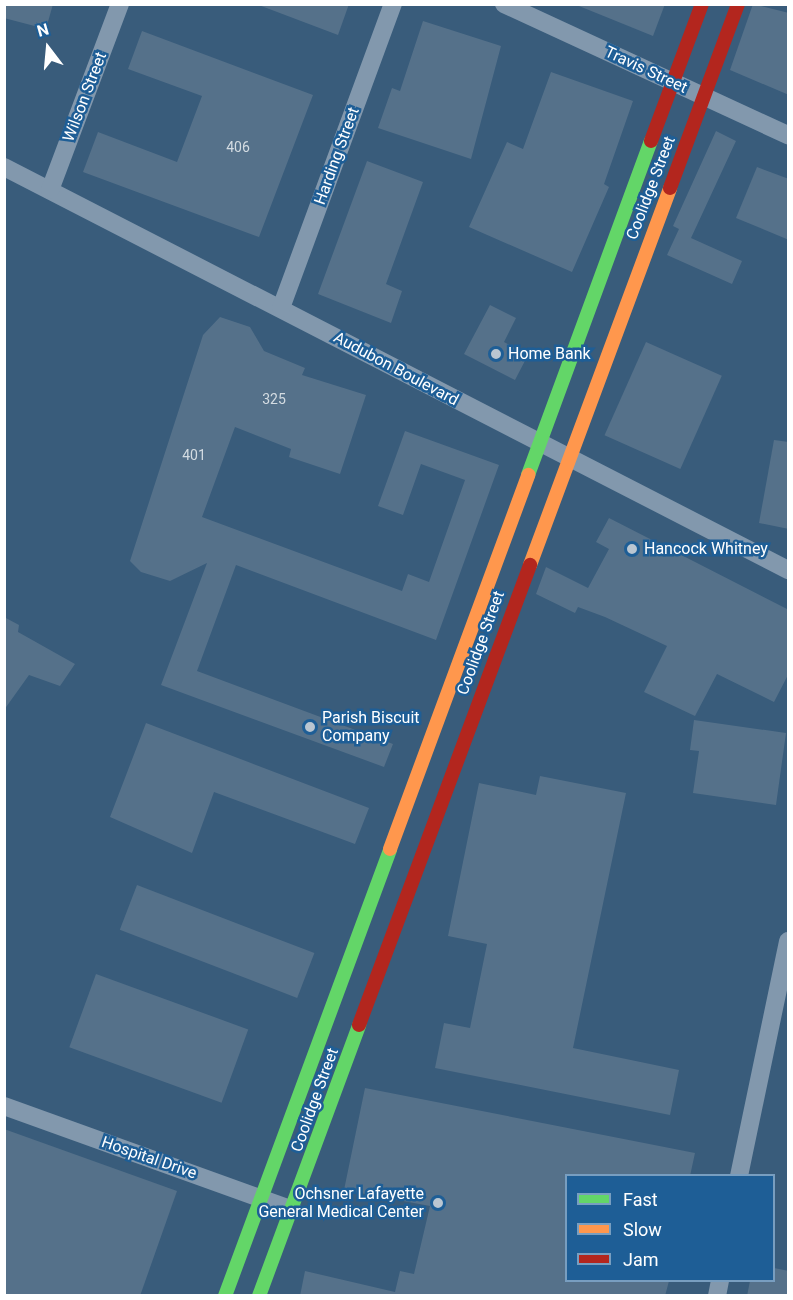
<!DOCTYPE html>
<html>
<head>
<meta charset="utf-8">
<style>
  body { margin:0 }
  #map { position:relative; width:793px; height:1300px; overflow:hidden; background:#395c7b; font-family:Roboto,sans-serif }
  div>[style] { position:absolute }
  .building>* { inset:0; background:#55718a; transform-origin:0 0 }
  .street>* { height:18px; margin:-9px; padding:0 9px; transform-origin:9px; border-radius:9px; background:#8298ad }
  .fast>* { height:14px; margin:-7px; padding:0 7px; transform-origin:7px; border-radius:7px; background:#63d668 }
  .slow>* { height:14px; margin:-7px; padding:0 7px; transform-origin:7px; border-radius:7px; background:#ff974d }
  .jam>* { height:14px; margin:-7px; padding:0 7px; transform-origin:7px; border-radius:7px; background:#b3261e }
  .dots>* { width:16px; height:16px; translate:-50% -50%; box-sizing:border-box; border:3px solid #1e5e96; border-radius:50% }
  span { translate:-50% -50%; white-space:nowrap; text-align:center; line-height:1.15; -webkit-text-stroke:5px #1e5e96; paint-order:stroke }
  .number-label { font-size:14px; color:#d4dce2 }
  .number-label span { -webkit-text-stroke-width:0 }
  .street-label { font-size:16px; color:#fff }
  .poi-label { font-size:16px; color:#fff }
  .left { translate:0 -50%; text-align:left }
  .right { translate:-100% -50%; text-align:right }
  .frame { position:absolute; inset:0; border:6px solid #fff; pointer-events:none }
  .legend { position:absolute; left:565px; top:1174px; width:210px; height:108px; box-sizing:border-box; background:#1e5e96; border:2px solid #789ec0; margin:0; padding:8px 10px; list-style:none; font-size:18px; color:#fff }
  .legend li { display:flex; align-items:center; gap:12px; height:30px }
  .legend b { width:30px; border:2px solid #789ec0 }
  .north { position:absolute; left:18px; top:18px; width:60px; height:60px; -webkit-text-stroke:4px #1e5e96; paint-order:stroke; rotate:344deg; font-size:16px; font-weight:700; line-height:24px; text-align:center; color:#fff }
  .north::after { content:''; display:block; margin:auto; width:21px; height:27px; background:#fff; clip-path:polygon(50% 0,100% 100%,50% 72%,0 100%) }
</style>
</head>
<body>
<div id="map">
  <div class="building">
    <div style="clip-path:polygon(4px 4px,53px 4px,46px 29px,4px 18px)"></div>
    <div style="clip-path:polygon(256px 4px,349px 4px,338px 35px)"></div>
    <div style="clip-path:polygon(574px 4px,665px 4px,653px 36px)"></div>
    <div style="clip-path:polygon(753px 4px,789px 13px,789px 95px,730px 70px)"></div>
    <div style="clip-path:polygon(423px 21px,501px 46px,471px 159px,378px 128px,392px 88px,400px 91px)"></div>
    <div style="clip-path:polygon(142px 31px,313px 95px,259px 237px,83px 172px,98px 132px,177px 162px,202px 96px,128px 69px)"></div>
    <div style="clip-path:polygon(551px 72px,633px 101px,604px 184px,609px 187px,572px 272px,469px 227px,507px 142px,523px 149px)"></div>
    <div style="clip-path:polygon(716px 131px,736px 141px,691px 238px,742px 261px,732px 284px,667px 255px,679px 229px,673px 226px)"></div>
    <div style="clip-path:polygon(367px 161px,423px 182px,386px 284px,402px 291px,391px 323px,318px 294px)"></div>
    <div style="clip-path:polygon(757px 167px,789px 179px,789px 240px,736px 218px)"></div>
    <div style="clip-path:polygon(490px 305px,516px 318px,504px 342px,528px 355px,515px 380px,464px 354px)"></div>
    <div style="clip-path:polygon(220px 317px,250px 327px,264px 351px,305px 368px,302px 375px,366px 395px,340px 474px,289px 457px,291px 449px,235px 427px,202px 517px,402px 591px,408px 574px,429px 582px,465px 480px,421px 464px,403px 515px,378px 506px,405px 431px,499px 465px,436px 640px,236px 565px,197px 671px,393px 744px,384px 767px,161px 685px,207px 563px,170px 581px,141px 572px,130px 561px,203px 335px)"></div>
    <div style="left:646px;top:342px;width:83px;height:102px;rotate:24deg"></div>
    <div style="clip-path:polygon(774px 440px,789px 442px,789px 529px,759px 523px)"></div>
    <div style="clip-path:polygon(609px 518px,789px 610px,789px 673px,774px 702px,717px 674px,695px 716px,644px 692px,667px 646px,605px 617px,578px 607px,575px 613px,536px 594px,546px 567px,588px 588px,609px 549px,596px 542px)"></div>
    <div style="clip-path:polygon(4px 617px,19px 625px,18px 632px,75px 664px,60px 686px,29px 675px,4px 710px)"></div>
    <div style="clip-path:polygon(694px 720px,786px 733px,776px 805px,693px 793px,699px 751px,690px 750px)"></div>
    <div style="clip-path:polygon(146px 723px,369px 808px,355px 844px,214px 792px,192px 853px,110px 817px)"></div>
    <div style="clip-path:polygon(540px 776px,626px 793px,573px 1048px,679px 1070px,670px 1115px,435px 1068px,444px 1023px,470px 1028px,487px 944px,448px 936px,479px 783px,536px 795px)"></div>
    <div style="left:137px;top:885px;width:190px;height:48px;rotate:21deg"></div>
    <div style="left:96px;top:974px;width:162px;height:78px;rotate:20deg"></div>
    <div style="clip-path:polygon(365px 1088px,695px 1153px,690px 1176px,567px 1176px,567px 1281px,669px 1281px,665px 1296px,300px 1296px,305px 1271px,395px 1292px,400px 1271px,414px 1274px,430px 1206px,344px 1190px)"></div>
    <div style="clip-path:polygon(4px 1129px,177px 1191px,140px 1296px,4px 1296px)"></div>
    <div style="clip-path:polygon(774px 1268px,789px 1271px,789px 1294px,747px 1296px,750px 1281px,774px 1281px)"></div>
  </div>
  <div class="street">
    <div style="left:504px;top:4px;width:313px;rotate:24.8deg"></div>
    <div style="left:4px;top:167px;width:882px;rotate:27.2deg"></div>
    <div style="left:50px;top:190px;width:199px;rotate:-69.4deg"></div>
    <div style="left:281px;top:308px;width:324px;rotate:-69.8deg"></div>
    <div style="left:4px;top:1106px;width:307px;rotate:19.8deg"></div>
    <div style="left:739px;top:1176px;width:240px;rotate:-78.2deg"></div>
    <div style="left:717px;top:1296px;width:16px;rotate:-79deg"></div>
  </div>
  <div class="fast">
    <div style="left:528px;top:475px;width:356px;rotate:-69.8deg"></div>
    <div style="left:225px;top:1296px;width:476px;rotate:-69.7deg"></div>
    <div style="left:259px;top:1296px;width:289px;rotate:-69.7deg"></div>
  </div>
  <div class="slow">
    <div style="left:530px;top:565px;width:402px;rotate:-69.6deg"></div>
    <div style="left:390px;top:849px;width:399px;rotate:-69.7deg"></div>
  </div>
  <div class="jam">
    <div style="left:651px;top:141px;width:146px;rotate:-69.6deg"></div>
    <div style="left:670px;top:188px;width:196px;rotate:-69.7deg"></div>
    <div style="left:359px;top:1025px;width:491px;rotate:-69.6deg"></div>
  </div>
  <div class="dots">
    <div style="left:496px;top:354px;background:#bac6d1"></div>
    <div style="left:632px;top:549px;background:#bac6d1"></div>
    <div style="left:310px;top:727px;background:#bac6d1"></div>
    <div style="left:438px;top:1203px;background:#bac6d1"></div>
  </div>
  <div class="number-label">
    <span style="left:238px;top:147px">406</span>
    <span style="left:274px;top:399px">325</span>
    <span style="left:194px;top:455px">401</span>
  </div>
  <div class="street-label">
    <span style="left:646px;top:70px;rotate:25deg">Travis Street</span>
    <span style="left:85px;top:97px;rotate:-69deg">Wilson Street</span>
    <span style="left:337px;top:156px;rotate:-70deg">Harding Street</span>
    <span style="left:651px;top:188px;rotate:-69deg">Coolidge Street</span>
    <span style="left:396px;top:369px;rotate:28deg">Audubon Boulevard</span>
    <span style="left:481px;top:643px;rotate:-70deg">Coolidge Street</span>
    <span style="left:315px;top:1100px;rotate:-70deg">Coolidge Street</span>
    <span style="left:149px;top:1158px;rotate:19deg">Hospital Drive</span>
  </div>
  <div class="poi-label">
    <span class="left" style="left:508px;top:354px">Home Bank</span>
    <span class="left" style="left:644px;top:549px">Hancock Whitney</span>
    <span class="left" style="left:322px;top:727px">Parish Biscuit<br>Company</span>
    <span class="right" style="left:424px;top:1203px">Ochsner Lafayette<br>General Medical Center</span>
  </div>
  <div class="frame"></div>
  <ul class="legend">
  <li><b style="height:8px;background:#63d668"></b>Fast</li>
  <li><b style="height:8px;background:#ff974d"></b>Slow</li>
  <li><b style="height:8px;background:#b3261e"></b>Jam</li>
  </ul>
  <div class="north">N</div>
</div>
</body>
</html>
